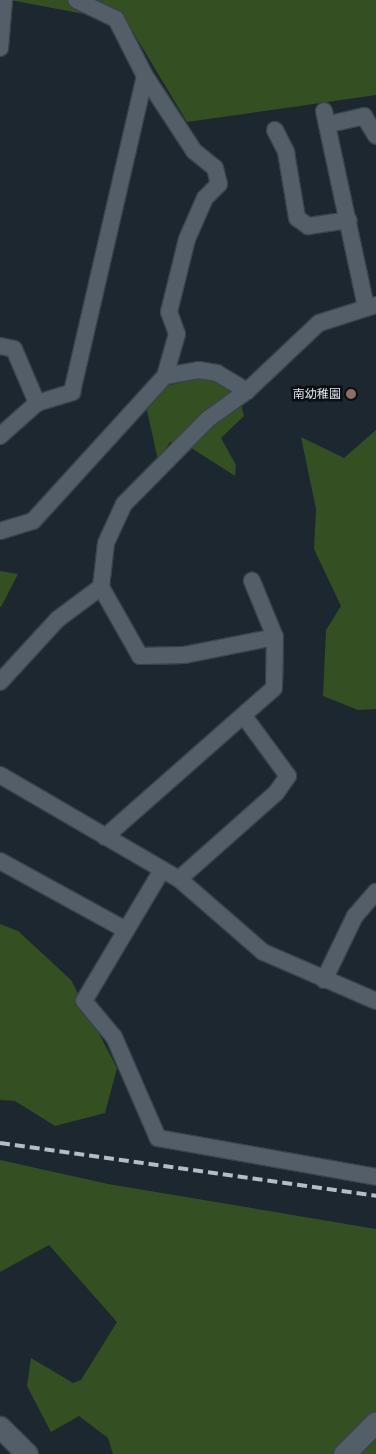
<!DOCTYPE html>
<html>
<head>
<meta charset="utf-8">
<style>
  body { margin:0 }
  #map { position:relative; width:376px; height:1454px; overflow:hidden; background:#1d2730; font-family:Mulish,"Noto Sans JP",sans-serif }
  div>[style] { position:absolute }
  .green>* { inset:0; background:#344f22 }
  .roads { filter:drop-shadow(1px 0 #3a4349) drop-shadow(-1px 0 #3a4349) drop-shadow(0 1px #3a4349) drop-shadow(0 -1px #3a4349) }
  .minor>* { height:16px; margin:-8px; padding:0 8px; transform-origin:8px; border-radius:8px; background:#535e68 }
  .tertiary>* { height:21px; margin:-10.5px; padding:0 10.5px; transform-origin:10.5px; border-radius:10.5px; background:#535e68 }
  .rail>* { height:4px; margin-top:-2px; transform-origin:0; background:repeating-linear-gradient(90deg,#b6bec4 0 10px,transparent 0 15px) }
  .dots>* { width:14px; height:14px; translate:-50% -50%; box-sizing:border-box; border:2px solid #0b0f13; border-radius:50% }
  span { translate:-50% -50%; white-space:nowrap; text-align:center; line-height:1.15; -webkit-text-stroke:5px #0b0f13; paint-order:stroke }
  .poi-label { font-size:12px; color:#dce3e9 }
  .right { translate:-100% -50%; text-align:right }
</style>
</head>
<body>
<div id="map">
  <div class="green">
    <div style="clip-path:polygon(10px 0,376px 0,376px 95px,187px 122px,127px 22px)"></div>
    <div style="clip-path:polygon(213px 374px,238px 393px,244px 416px,221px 438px,236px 465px,235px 476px,193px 449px,170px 442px,158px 460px,146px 406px,167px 386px)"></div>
    <div style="clip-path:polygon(376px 430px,376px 709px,358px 710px,323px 696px,326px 630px,341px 606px,314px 549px,316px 509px,301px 437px,344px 458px)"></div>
    <div style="clip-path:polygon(0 571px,18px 574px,1px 607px,0 607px)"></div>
    <div style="clip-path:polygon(0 924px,18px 931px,71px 980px,117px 1068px,105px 1113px,55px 1126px,15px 1101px,0 1100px)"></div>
    <div style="clip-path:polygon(0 1160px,108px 1184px,376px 1229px,376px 1454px,113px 1454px,108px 1438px,79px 1416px,51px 1432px,27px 1386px,31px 1358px,73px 1383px,81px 1380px,117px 1322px,49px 1245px,0 1272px)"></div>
  </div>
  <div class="roads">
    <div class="minor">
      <div style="left:0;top:48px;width:48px;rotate:-85.2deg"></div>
      <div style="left:145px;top:76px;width:90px;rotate:56.8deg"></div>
      <div style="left:194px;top:151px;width:27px;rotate:39deg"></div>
      <div style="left:215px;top:168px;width:16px;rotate:76deg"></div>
      <div style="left:219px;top:184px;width:20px;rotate:135deg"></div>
      <div style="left:205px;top:198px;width:45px;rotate:113.7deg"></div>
      <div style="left:187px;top:239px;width:75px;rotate:103.9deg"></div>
      <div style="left:169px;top:312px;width:23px;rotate:70deg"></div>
      <div style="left:177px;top:334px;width:44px;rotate:105.9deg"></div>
      <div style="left:324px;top:111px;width:200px;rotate:77.9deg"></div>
      <div style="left:330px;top:124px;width:35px;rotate:-13deg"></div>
      <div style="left:364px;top:116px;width:23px;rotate:59deg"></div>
      <div style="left:275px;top:130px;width:25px;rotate:63deg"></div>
      <div style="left:286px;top:152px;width:67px;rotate:80.5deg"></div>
      <div style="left:297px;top:218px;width:14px;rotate:36deg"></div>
      <div style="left:308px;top:226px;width:41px;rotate:-8.3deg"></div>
      <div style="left:0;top:346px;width:14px;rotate:12deg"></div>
      <div style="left:14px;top:349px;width:59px;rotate:66.9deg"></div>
      <div style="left:37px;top:403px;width:50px;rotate:138.3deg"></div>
      <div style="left:37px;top:403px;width:37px;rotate:-17deg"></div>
      <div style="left:72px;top:392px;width:324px;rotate:-77deg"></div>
      <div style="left:145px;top:76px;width:64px;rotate:-117deg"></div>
      <div style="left:116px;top:19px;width:44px;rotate:-154.6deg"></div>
      <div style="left:0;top:531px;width:34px;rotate:-17deg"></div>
      <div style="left:33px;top:521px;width:196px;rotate:-47.7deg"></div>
      <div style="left:165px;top:376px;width:34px;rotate:-10deg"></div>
      <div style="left:198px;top:370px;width:19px;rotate:9deg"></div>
      <div style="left:217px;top:373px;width:35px;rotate:31deg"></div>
      <div style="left:275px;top:637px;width:93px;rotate:168.8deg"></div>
      <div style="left:184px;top:655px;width:44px;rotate:178.7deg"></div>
      <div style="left:140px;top:656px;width:79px;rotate:-119.5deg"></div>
      <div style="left:101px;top:587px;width:44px;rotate:-83.5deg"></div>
      <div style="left:106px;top:543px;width:43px;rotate:-65.2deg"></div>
      <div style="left:124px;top:504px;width:120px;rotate:-45.3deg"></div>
      <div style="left:208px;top:419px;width:48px;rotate:-35.7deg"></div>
      <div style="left:247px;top:391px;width:99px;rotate:-43.4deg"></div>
      <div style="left:319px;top:323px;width:60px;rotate:-17.5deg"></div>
      <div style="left:0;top:682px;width:86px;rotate:-47.4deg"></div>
      <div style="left:58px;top:619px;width:54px;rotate:-36.7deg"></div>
      <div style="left:0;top:775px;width:207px;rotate:30.2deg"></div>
      <div style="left:179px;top:879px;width:111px;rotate:41deg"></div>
      <div style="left:263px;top:952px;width:123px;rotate:23.4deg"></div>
      <div style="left:105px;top:837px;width:225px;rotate:-41.4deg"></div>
      <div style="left:274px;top:688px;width:51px;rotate:-88.9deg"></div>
      <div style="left:275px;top:637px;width:61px;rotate:-112.3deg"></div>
      <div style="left:0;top:861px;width:144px;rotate:28.7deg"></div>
      <div style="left:162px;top:870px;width:152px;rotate:120.8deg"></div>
      <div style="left:84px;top:1001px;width:47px;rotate:50.2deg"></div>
      <div style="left:114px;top:1037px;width:110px;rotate:66.5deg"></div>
      <div style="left:158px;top:1138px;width:221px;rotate:10.1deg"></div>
      <div style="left:179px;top:879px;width:130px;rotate:-41.6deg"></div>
      <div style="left:276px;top:793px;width:21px;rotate:-55deg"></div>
      <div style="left:288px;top:776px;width:74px;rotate:-126.3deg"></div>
      <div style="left:324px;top:980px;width:71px;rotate:-64.2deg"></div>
      <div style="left:355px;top:916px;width:32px;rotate:-49deg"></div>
    </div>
    <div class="tertiary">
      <div style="left:0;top:1427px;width:38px;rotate:45deg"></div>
      <div style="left:344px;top:1454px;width:45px;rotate:-45deg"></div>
    </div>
  </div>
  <div class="rail">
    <div style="left:0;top:1143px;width:380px;rotate:8deg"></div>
  </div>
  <div class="dots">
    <div style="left:351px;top:394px;background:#8d6e63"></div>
  </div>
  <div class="poi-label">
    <span class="right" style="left:341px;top:394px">南幼稚園</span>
  </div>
</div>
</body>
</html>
